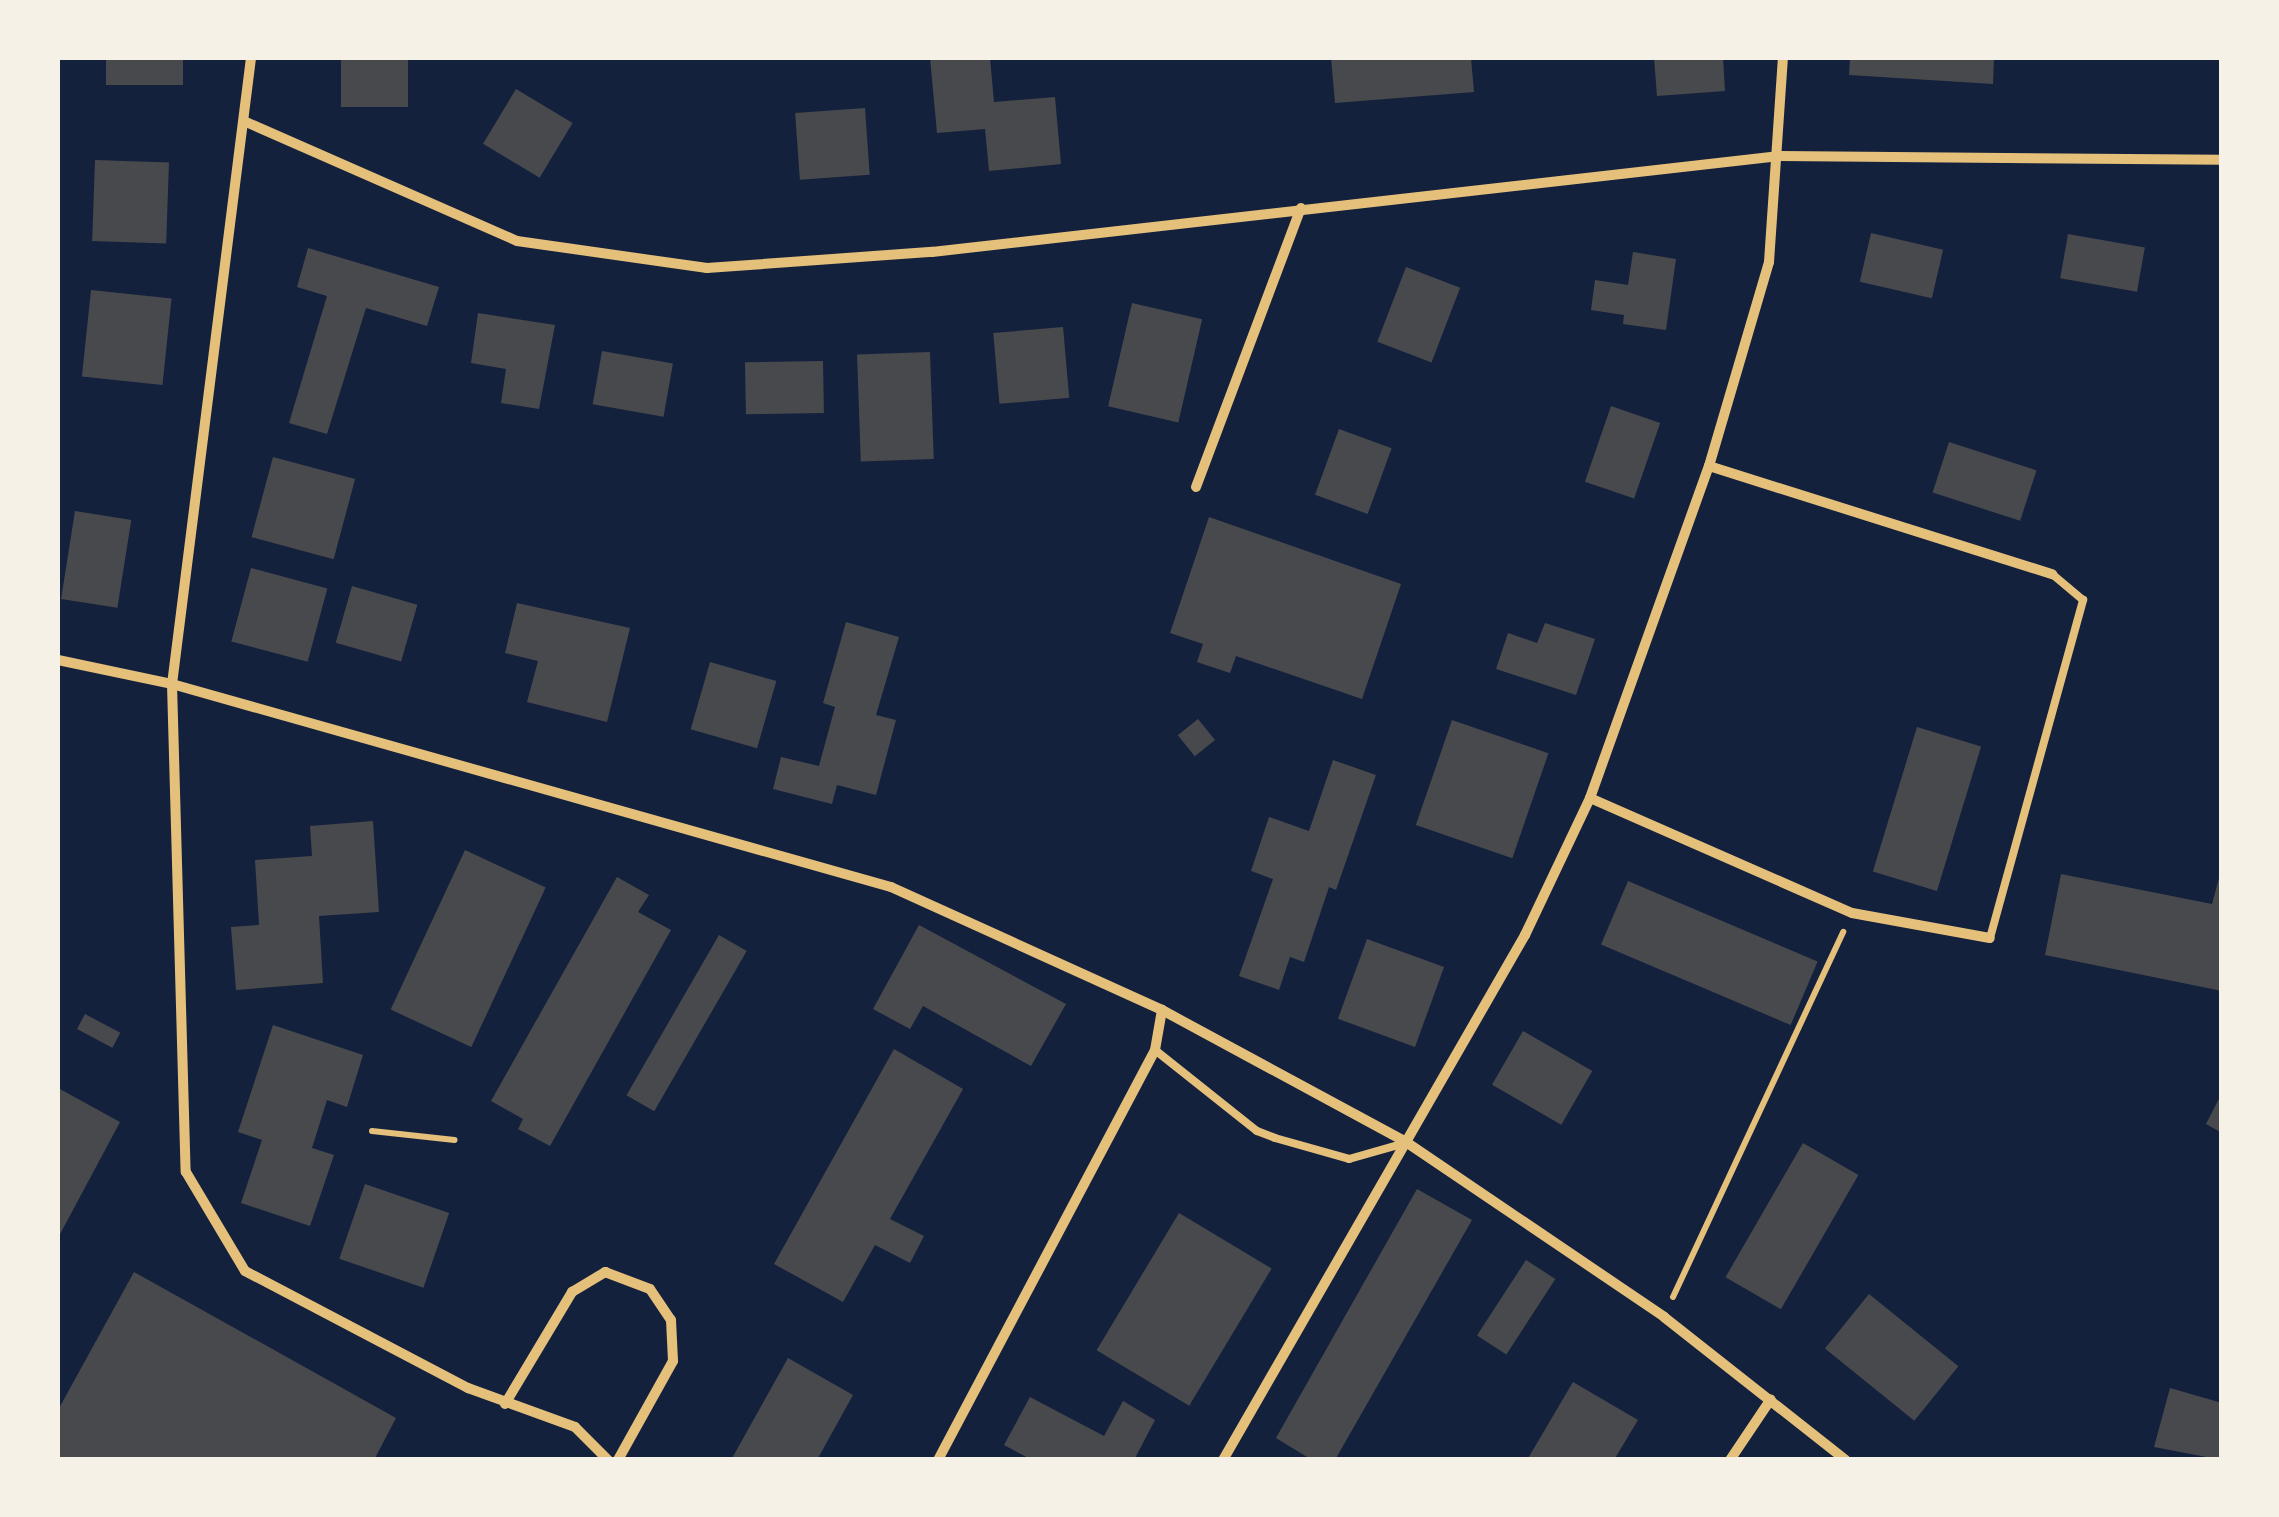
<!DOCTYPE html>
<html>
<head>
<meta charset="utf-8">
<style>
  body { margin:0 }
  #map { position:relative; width:2279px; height:1517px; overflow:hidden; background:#14213d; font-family:Montserrat,sans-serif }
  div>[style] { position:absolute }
  .building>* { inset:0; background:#48494c; transform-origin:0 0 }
  .path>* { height:6px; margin:-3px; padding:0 3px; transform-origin:3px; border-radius:3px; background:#e5c07b }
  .service>* { height:8px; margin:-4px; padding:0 4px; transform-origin:4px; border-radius:4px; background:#e5c07b }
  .minor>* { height:10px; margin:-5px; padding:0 5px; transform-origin:5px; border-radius:5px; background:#e5c07b }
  span { translate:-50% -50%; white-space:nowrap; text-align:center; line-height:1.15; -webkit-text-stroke:9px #f6f1e7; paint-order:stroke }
  .frame { position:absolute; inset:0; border:60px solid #f6f1e7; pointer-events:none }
</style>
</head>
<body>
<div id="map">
  <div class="building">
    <div style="left:106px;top:58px;width:77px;height:27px"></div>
    <div style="left:341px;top:58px;width:67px;height:49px"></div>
    <div style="clip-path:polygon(930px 58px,990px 58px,994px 102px,1055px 97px,1061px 164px,989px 171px,985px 129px,937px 133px)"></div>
    <div style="clip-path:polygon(1331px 58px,1471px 58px,1474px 92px,1335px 103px)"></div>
    <div style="clip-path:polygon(1654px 58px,1723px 58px,1725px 91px,1657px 96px)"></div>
    <div style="clip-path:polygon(1850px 58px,1994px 58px,1993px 84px,1849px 75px)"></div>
    <div style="left:516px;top:89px;width:66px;height:64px;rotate:31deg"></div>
    <div style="left:865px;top:108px;width:67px;height:70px;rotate:86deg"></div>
    <div style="left:95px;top:160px;width:74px;height:81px;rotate:2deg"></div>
    <div style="left:1871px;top:233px;width:74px;height:50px;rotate:13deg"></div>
    <div style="left:2068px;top:234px;width:78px;height:45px;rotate:10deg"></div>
    <div style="clip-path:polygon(308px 248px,439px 287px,427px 326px,366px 308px,327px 434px,289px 423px,327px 296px,297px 287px)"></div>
    <div style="clip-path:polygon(1633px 252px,1676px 259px,1666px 330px,1623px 324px,1624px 315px,1591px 310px,1595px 280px,1628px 285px)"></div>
    <div style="left:1406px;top:267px;width:58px;height:80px;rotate:21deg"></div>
    <div style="left:91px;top:290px;width:81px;height:87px;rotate:6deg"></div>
    <div style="left:1132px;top:303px;width:72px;height:106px;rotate:13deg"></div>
    <div style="clip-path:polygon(478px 313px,555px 325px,539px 409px,501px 403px,506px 369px,471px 363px)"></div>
    <div style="left:1063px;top:327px;width:71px;height:70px;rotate:85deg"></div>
    <div style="left:602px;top:351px;width:72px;height:54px;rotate:10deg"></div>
    <div style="left:930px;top:352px;width:107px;height:73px;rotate:88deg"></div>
    <div style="left:823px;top:361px;width:52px;height:78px;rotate:89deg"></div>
    <div style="left:1611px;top:406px;width:52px;height:80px;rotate:19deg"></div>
    <div style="left:1339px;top:429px;width:56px;height:70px;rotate:20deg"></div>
    <div style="left:1949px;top:442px;width:92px;height:53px;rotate:18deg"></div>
    <div style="left:273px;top:457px;width:85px;height:83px;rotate:15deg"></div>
    <div style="left:75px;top:511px;width:57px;height:89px;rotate:9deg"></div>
    <div style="clip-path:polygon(1209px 517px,1401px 584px,1362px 699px,1236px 656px,1230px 673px,1197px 662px,1203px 644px,1170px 633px)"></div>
    <div style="left:251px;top:568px;width:79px;height:76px;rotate:15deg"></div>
    <div style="left:352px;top:586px;width:68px;height:59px;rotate:16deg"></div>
    <div style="clip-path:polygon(517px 603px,630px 628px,607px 722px,527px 702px,538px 661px,505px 653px)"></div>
    <div style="clip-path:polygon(846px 622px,899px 637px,876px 715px,896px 720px,876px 795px,837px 785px,832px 804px,773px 789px,781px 757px,819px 766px,835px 707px,823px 703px)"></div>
    <div style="clip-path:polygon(1545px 623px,1595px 639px,1576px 695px,1496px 669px,1508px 633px,1537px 643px)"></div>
    <div style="left:710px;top:662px;width:69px;height:70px;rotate:16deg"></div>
    <div style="left:1198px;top:719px;width:27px;height:26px;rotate:51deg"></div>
    <div style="left:1452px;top:720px;width:102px;height:111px;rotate:19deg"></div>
    <div style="left:1917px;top:727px;width:67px;height:151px;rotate:17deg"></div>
    <div style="clip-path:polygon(1333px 760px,1376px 775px,1336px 890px,1329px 887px,1304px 962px,1290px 957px,1279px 990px,1239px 976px,1273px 879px,1251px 871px,1269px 817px,1309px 831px)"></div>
    <div style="clip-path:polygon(373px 821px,379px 912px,319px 916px,323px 983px,236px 990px,231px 927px,259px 925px,255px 860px,312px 856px,310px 826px)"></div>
    <div style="left:465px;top:850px;width:89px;height:176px;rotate:25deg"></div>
    <div style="clip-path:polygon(2222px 867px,2222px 991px,2045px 955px,2061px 874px,2212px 904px)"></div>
    <div style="clip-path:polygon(617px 877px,649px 895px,638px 912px,671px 930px,550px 1146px,518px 1129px,523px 1119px,491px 1101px)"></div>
    <div style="left:1628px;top:881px;width:206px;height:69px;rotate:23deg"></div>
    <div style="clip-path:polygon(919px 925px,1066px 1004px,1031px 1066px,923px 1006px,910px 1029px,873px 1009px)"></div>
    <div style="left:719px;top:935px;width:32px;height:185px;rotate:30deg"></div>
    <div style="left:1367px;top:939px;width:82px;height:85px;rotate:20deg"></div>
    <div style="left:85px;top:1014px;width:40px;height:17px;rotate:28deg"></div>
    <div style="clip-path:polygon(273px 1025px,363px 1055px,347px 1107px,327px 1100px,312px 1148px,334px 1155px,310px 1226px,241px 1203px,262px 1140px,238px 1132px)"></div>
    <div style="left:1523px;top:1031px;width:80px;height:62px;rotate:30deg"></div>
    <div style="clip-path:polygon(894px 1049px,963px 1089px,890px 1219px,924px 1236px,910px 1263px,875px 1245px,843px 1302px,774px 1264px)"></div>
    <div style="clip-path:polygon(58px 1088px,120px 1122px,58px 1238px)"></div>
    <div style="clip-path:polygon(2222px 1093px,2222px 1133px,2206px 1124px)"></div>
    <div style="left:1803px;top:1143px;width:64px;height:155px;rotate:30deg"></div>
    <div style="left:365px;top:1184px;width:89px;height:79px;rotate:19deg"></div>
    <div style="clip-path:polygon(1417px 1189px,1472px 1220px,1335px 1460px,1312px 1460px,1276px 1438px)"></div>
    <div style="left:1179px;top:1213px;width:108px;height:160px;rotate:31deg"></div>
    <div style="left:1526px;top:1260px;width:35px;height:90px;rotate:33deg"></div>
    <div style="clip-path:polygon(134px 1272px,396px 1418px,374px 1460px,58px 1460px,58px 1410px)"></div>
    <div style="left:1869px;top:1294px;width:115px;height:70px;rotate:39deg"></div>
    <div style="clip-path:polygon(788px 1358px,853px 1395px,817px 1460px,731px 1460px)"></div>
    <div style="clip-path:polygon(1573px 1382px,1638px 1420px,1614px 1460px,1527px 1460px)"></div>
    <div style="clip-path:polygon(2170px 1388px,2222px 1403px,2222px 1460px,2154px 1447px)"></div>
    <div style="clip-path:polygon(1030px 1397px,1104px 1436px,1123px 1401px,1155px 1420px,1134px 1460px,1032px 1460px,1004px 1445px)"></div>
  </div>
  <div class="path">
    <div style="left:372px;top:1131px;width:83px;rotate:6.2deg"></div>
    <div style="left:1673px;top:1297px;width:403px;rotate:-65deg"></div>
  </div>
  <div class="service">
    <div style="left:1990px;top:938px;width:351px;rotate:-74.6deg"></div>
    <div style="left:2083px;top:600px;width:40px;rotate:-140deg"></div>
    <div style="left:1155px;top:1050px;width:130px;rotate:38.5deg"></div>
    <div style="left:1257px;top:1131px;width:19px;rotate:21deg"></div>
    <div style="left:1275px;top:1138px;width:77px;rotate:15.8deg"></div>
    <div style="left:1349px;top:1159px;width:58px;rotate:-15.9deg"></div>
  </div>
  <div class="minor">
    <div style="left:251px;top:58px;width:631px;rotate:97.19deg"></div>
    <div style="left:172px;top:684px;width:488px;rotate:88.4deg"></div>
    <div style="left:186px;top:1172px;width:115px;rotate:59.2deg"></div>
    <div style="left:245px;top:1271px;width:252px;rotate:27.7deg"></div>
    <div style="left:468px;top:1388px;width:114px;rotate:20deg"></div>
    <div style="left:575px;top:1427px;width:47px;rotate:45deg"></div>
    <div style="left:246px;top:122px;width:296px;rotate:23.7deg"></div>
    <div style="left:517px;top:241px;width:192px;rotate:8.1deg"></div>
    <div style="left:707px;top:268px;width:226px;rotate:-4.1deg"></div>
    <div style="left:932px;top:252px;width:853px;rotate:-6.46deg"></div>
    <div style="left:1780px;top:156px;width:442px;rotate:0.5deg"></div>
    <div style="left:1709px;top:466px;width:360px;rotate:17.5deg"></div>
    <div style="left:1196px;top:487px;width:298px;rotate:-69.4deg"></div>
    <div style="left:58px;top:660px;width:116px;rotate:11.9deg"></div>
    <div style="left:172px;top:684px;width:747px;rotate:15.77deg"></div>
    <div style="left:891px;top:887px;width:298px;rotate:24.4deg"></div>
    <div style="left:1162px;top:1010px;width:277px;rotate:28.4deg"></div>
    <div style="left:1406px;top:1142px;width:312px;rotate:34.1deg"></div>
    <div style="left:1664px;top:1317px;width:231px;rotate:38.2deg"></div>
    <div style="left:1590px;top:798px;width:286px;rotate:23.7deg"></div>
    <div style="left:1852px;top:913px;width:140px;rotate:10.3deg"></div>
    <div style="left:505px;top:1404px;width:131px;rotate:-59.1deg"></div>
    <div style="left:572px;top:1292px;width:39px;rotate:-31deg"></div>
    <div style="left:605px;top:1272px;width:48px;rotate:20.7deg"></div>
    <div style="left:650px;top:1289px;width:37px;rotate:56deg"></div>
    <div style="left:671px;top:1320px;width:41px;rotate:87.2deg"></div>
    <div style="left:673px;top:1361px;width:113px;rotate:119.1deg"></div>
    <div style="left:938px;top:1460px;width:464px;rotate:-62.1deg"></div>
    <div style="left:1155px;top:1050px;width:41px;rotate:-80.1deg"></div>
    <div style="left:1223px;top:1460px;width:606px;rotate:-60.09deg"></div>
    <div style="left:1525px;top:935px;width:152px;rotate:-64.6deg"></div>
    <div style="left:1590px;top:798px;width:353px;rotate:-70.3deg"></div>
    <div style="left:1709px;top:466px;width:213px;rotate:-73.6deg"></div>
    <div style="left:1769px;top:262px;width:204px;rotate:-86.1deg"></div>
    <div style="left:1730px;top:1460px;width:73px;rotate:-56.1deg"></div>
  </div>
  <div class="frame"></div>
</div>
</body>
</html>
